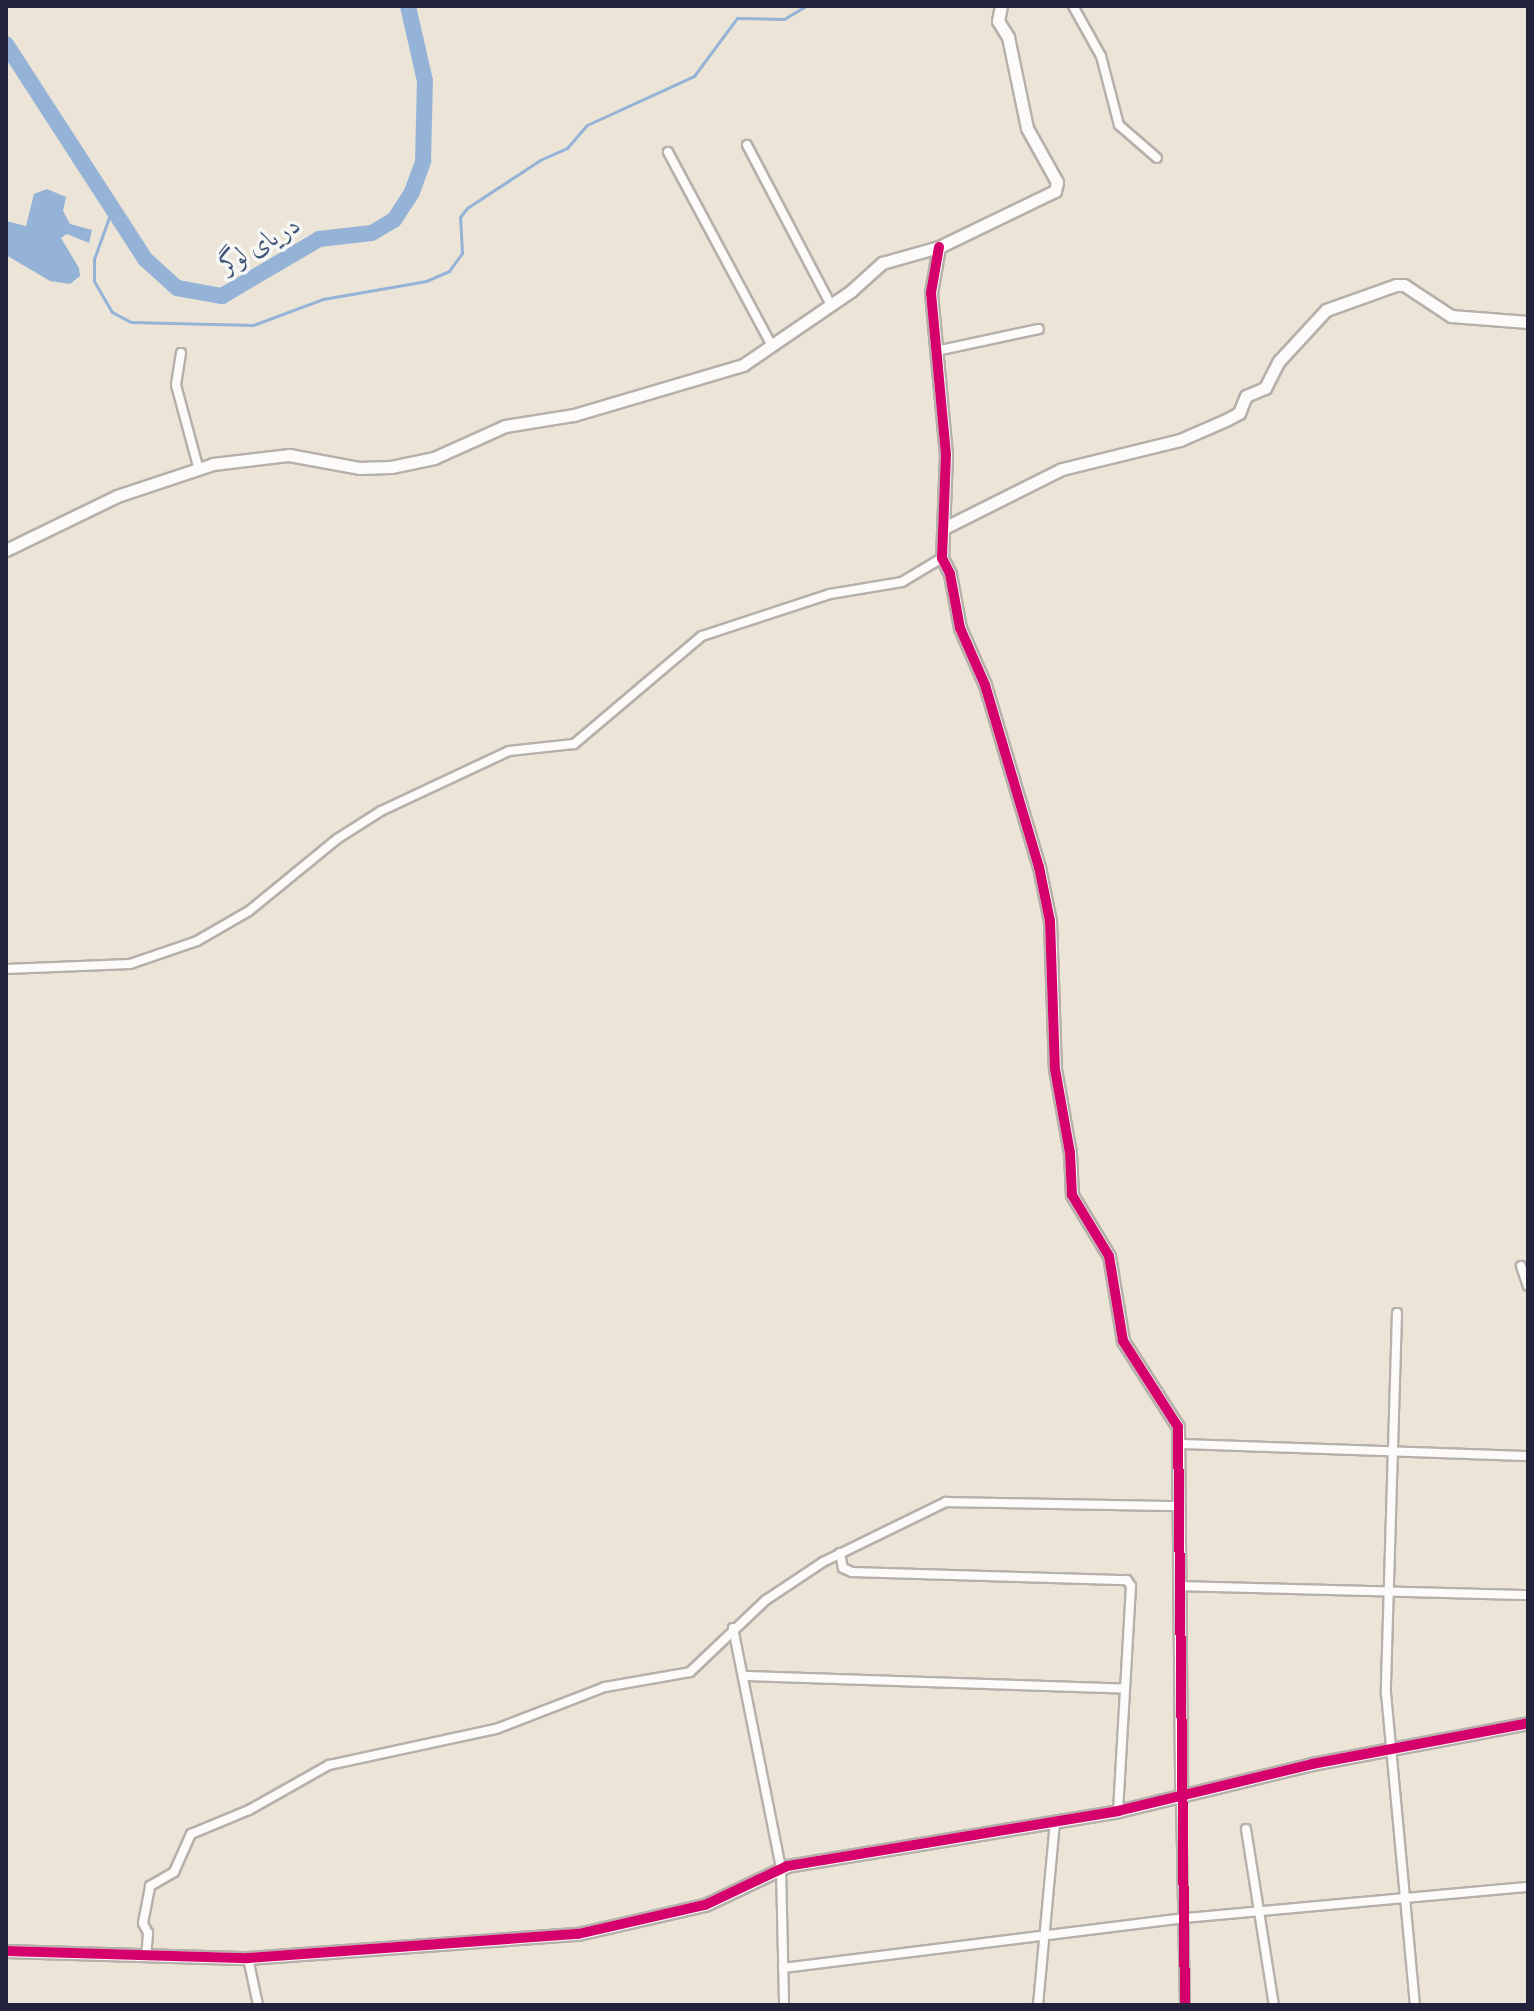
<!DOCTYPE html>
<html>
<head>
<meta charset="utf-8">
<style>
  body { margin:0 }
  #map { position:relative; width:1534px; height:2011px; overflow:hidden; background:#ece4d7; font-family:Vollkorn,Amiri,serif }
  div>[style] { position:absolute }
  .water>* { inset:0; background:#94b3d7 }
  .stream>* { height:3px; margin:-1.5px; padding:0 1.5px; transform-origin:1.5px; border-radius:1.5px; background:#94b3d7 }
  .river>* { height:16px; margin:-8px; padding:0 8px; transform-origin:8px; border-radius:8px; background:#94b3d7 }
  .roads { filter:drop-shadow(2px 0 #b6b0ab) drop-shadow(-2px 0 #b6b0ab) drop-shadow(0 2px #b6b0ab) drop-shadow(0 -2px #b6b0ab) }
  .minor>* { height:8px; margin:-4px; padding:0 4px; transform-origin:4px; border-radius:4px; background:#fcfbf9 }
  .tertiary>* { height:11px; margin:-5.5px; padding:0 5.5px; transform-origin:5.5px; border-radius:5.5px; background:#fcfbf9 }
  .cycleway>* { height:10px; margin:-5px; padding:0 5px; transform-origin:5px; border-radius:5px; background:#d6006c }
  span { translate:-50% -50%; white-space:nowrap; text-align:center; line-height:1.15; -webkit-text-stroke:7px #f6f6f2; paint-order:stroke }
  .water-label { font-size:26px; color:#405479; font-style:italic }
  .frame { position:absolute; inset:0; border:8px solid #22223b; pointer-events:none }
</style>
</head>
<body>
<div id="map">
  <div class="water">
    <div style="clip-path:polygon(47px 189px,66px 197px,63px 211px,70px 224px,92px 230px,89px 243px,67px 234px,61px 238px,79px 268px,80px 276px,70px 284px,50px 281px,6px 255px,6px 221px,26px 226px,34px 194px)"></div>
  </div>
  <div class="stream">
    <div style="left:111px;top:212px;width:50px;rotate:109.9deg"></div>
    <div style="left:94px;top:259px;width:22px;rotate:90deg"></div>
    <div style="left:94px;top:281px;width:36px;rotate:60deg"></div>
    <div style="left:112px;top:312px;width:21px;rotate:28deg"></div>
    <div style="left:131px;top:322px;width:122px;rotate:1.4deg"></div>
    <div style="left:253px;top:325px;width:75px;rotate:-20.4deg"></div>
    <div style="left:323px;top:299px;width:105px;rotate:-9.9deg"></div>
    <div style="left:426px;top:281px;width:25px;rotate:-23deg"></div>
    <div style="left:449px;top:271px;width:22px;rotate:-54deg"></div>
    <div style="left:462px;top:253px;width:36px;rotate:-93deg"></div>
    <div style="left:460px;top:217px;width:11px;rotate:-52deg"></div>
    <div style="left:467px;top:208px;width:87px;rotate:-33.3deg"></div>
    <div style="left:540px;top:160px;width:30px;rotate:-24deg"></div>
    <div style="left:567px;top:148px;width:30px;rotate:-49deg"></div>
    <div style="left:587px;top:125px;width:118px;rotate:-24.6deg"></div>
    <div style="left:694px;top:76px;width:72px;rotate:-53.4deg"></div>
    <div style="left:737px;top:18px;width:47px;rotate:1.2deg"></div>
    <div style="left:784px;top:19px;width:26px;rotate:-31deg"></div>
  </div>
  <div class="river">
    <div style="left:6px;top:44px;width:256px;rotate:57.1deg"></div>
    <div style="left:145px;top:259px;width:43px;rotate:42.2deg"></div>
    <div style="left:177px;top:288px;width:46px;rotate:10.1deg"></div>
    <div style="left:222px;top:296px;width:113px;rotate:-30.4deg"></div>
    <div style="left:319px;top:239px;width:53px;rotate:-6.5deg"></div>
    <div style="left:372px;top:233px;width:26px;rotate:-31deg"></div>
    <div style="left:394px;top:220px;width:33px;rotate:-57deg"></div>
    <div style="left:412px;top:192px;width:33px;rotate:-70deg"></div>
    <div style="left:423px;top:161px;width:80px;rotate:-88.6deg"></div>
    <div style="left:425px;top:81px;width:77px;rotate:-102.8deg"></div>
  </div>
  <div class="roads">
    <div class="minor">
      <div style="left:1073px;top:6px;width:57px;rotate:60.8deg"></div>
      <div style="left:1101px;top:56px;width:71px;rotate:75.4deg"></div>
      <div style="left:1119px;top:125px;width:50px;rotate:41deg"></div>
      <div style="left:747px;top:145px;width:178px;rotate:62.3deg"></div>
      <div style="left:668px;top:152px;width:218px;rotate:61.8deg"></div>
      <div style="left:936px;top:351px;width:105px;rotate:-12.1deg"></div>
      <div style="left:181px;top:353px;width:32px;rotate:99deg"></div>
      <div style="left:176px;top:385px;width:88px;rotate:74.9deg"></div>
      <div style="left:6px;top:969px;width:124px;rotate:-2.3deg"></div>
      <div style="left:130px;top:964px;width:71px;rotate:-18.9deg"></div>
      <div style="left:197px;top:941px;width:60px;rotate:-30deg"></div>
      <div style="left:249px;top:911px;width:114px;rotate:-39.3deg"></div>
      <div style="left:337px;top:839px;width:52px;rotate:-32.5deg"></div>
      <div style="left:381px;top:811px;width:141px;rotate:-25.1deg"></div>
      <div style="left:509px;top:751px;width:65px;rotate:-6.1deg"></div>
      <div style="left:574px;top:744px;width:167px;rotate:-40.2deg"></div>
      <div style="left:702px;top:636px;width:135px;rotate:-18.2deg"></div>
      <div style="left:830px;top:594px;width:73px;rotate:-9.5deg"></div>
      <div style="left:902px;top:582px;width:47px;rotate:-31deg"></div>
      <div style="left:1521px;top:1266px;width:21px;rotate:71deg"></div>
      <div style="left:1397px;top:1313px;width:380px;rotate:91.7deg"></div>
      <div style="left:1386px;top:1693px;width:313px;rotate:84.7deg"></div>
      <div style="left:1180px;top:1444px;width:348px;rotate:2deg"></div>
      <div style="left:840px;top:1553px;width:15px;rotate:79deg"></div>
      <div style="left:843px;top:1568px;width:10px;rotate:24deg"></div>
      <div style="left:852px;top:1572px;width:275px;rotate:1.7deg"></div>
      <div style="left:1127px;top:1580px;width:7px;rotate:56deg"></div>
      <div style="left:1131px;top:1586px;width:225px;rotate:93.3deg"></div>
      <div style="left:1181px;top:1586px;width:347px;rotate:1.5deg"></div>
      <div style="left:733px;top:1628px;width:245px;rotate:78.7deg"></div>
      <div style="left:781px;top:1868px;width:137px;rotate:88.7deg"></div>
      <div style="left:743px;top:1676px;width:382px;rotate:1.9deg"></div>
      <div style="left:1181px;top:1798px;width:207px;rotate:88.9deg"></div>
      <div style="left:1246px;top:1829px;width:178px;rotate:81deg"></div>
      <div style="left:146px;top:1957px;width:24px;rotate:-85deg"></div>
      <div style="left:148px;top:1933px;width:11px;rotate:-117deg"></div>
      <div style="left:143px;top:1923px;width:38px;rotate:-79deg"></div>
      <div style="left:150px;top:1886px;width:28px;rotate:-30deg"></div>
      <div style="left:174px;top:1872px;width:42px;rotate:-65.9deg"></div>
      <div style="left:191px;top:1834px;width:63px;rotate:-22.5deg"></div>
      <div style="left:249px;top:1810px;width:92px;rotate:-29.4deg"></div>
      <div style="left:329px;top:1765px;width:171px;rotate:-12.2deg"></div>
      <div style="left:496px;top:1729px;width:117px;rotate:-21.1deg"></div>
      <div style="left:605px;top:1687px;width:86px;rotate:-10deg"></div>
      <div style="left:690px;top:1672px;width:105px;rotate:-43.5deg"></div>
      <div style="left:766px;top:1600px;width:69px;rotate:-33.7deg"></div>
      <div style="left:823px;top:1562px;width:137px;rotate:-26deg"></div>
      <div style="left:946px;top:1502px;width:233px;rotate:1deg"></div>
      <div style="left:248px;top:1958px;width:48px;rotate:78deg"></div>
      <div style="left:783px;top:1968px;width:405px;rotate:-7.1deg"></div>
      <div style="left:1185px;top:1918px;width:344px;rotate:-5.2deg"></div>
      <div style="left:1038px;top:2005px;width:183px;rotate:-84.7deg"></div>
    </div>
    <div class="tertiary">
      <div style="left:939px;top:247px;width:47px;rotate:99.9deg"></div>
      <div style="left:931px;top:293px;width:162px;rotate:84.7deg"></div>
      <div style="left:946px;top:454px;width:104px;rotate:92.2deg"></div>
      <div style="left:942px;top:558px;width:18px;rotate:63deg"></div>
      <div style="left:950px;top:574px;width:55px;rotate:79.5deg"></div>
      <div style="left:960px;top:628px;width:62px;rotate:66.3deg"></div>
      <div style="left:985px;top:685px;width:190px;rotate:73.5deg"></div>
      <div style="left:1039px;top:867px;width:55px;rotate:78.5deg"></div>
      <div style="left:1050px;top:921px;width:148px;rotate:88.1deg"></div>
      <div style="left:1055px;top:1069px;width:85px;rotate:79.9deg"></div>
      <div style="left:1070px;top:1153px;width:42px;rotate:87.3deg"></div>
      <div style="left:1072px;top:1195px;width:71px;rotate:58.8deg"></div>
      <div style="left:1109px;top:1256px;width:86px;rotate:80.6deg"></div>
      <div style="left:1123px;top:1341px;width:102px;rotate:57.4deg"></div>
      <div style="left:1178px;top:1427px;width:371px;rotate:89.5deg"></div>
      <div style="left:944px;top:528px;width:132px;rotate:-26.6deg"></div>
      <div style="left:1062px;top:469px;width:122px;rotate:-13.8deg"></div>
      <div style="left:1180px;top:440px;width:50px;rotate:-23.5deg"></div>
      <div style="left:1226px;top:420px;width:15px;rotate:-28deg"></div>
      <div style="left:1239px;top:413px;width:18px;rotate:-68deg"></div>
      <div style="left:1246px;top:396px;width:21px;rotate:-23deg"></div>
      <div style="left:1265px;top:388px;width:30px;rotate:-63deg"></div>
      <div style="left:1279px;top:361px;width:69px;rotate:-47.3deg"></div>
      <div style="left:1326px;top:310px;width:74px;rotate:-19.7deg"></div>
      <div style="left:1396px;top:285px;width:8px"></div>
      <div style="left:1404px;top:285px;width:56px;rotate:33.4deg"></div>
      <div style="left:1451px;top:316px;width:77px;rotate:4.5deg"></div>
      <div style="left:6px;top:550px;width:123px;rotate:-25.9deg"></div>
      <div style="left:117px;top:496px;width:101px;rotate:-18.4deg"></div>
      <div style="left:213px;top:464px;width:77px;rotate:-6.8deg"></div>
      <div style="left:289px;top:455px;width:71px;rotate:10.5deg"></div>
      <div style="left:359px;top:468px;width:32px;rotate:-2deg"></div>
      <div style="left:391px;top:467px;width:44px;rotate:-11.8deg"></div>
      <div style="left:434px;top:458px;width:78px;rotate:-24.3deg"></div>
      <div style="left:505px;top:426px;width:70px;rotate:-9.1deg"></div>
      <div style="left:574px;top:415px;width:176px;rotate:-16.5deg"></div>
      <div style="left:743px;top:365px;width:131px;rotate:-34.4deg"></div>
      <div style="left:851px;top:291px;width:42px;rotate:-42.1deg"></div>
      <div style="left:882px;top:263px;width:59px;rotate:-15.7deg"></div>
      <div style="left:939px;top:247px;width:129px;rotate:-25.8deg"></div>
      <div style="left:1055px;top:191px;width:9px;rotate:-77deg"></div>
      <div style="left:1057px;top:182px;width:62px;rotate:-119.1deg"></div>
      <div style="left:1027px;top:128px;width:93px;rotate:-101.8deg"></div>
      <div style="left:1008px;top:37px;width:19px;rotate:-122deg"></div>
      <div style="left:998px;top:21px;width:15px;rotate:-79deg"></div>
      <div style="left:6px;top:1951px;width:242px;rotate:1.7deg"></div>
      <div style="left:248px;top:1958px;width:331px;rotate:-4.2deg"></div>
      <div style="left:578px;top:1934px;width:130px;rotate:-12.9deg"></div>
      <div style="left:705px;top:1905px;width:91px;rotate:-25.4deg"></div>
      <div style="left:787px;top:1866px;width:336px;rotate:-9.4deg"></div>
      <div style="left:1118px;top:1811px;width:200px;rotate:-13.6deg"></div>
      <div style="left:1312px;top:1764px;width:220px;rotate:-10.7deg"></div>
    </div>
  </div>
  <div class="cycleway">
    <div style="left:939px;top:247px;width:47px;rotate:99.9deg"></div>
    <div style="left:931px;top:293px;width:162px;rotate:84.7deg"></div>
    <div style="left:946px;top:454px;width:104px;rotate:92.2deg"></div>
    <div style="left:942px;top:558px;width:18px;rotate:63deg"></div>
    <div style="left:950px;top:574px;width:55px;rotate:79.5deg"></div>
    <div style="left:960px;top:628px;width:62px;rotate:66.3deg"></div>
    <div style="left:985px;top:685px;width:190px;rotate:73.5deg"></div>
    <div style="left:1039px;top:867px;width:55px;rotate:78.5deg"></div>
    <div style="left:1050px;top:921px;width:148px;rotate:88.1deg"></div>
    <div style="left:1055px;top:1069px;width:85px;rotate:79.9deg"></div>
    <div style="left:1070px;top:1153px;width:42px;rotate:87.3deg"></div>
    <div style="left:1072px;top:1195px;width:71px;rotate:58.8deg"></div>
    <div style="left:1109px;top:1256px;width:86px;rotate:80.6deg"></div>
    <div style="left:1123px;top:1341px;width:102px;rotate:57.4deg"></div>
    <div style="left:1178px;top:1427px;width:578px;rotate:89.31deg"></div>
    <div style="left:6px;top:1951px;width:242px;rotate:1.7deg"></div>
    <div style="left:248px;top:1958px;width:331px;rotate:-4.2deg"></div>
    <div style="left:578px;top:1934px;width:130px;rotate:-12.9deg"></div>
    <div style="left:705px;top:1905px;width:91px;rotate:-25.4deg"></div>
    <div style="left:787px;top:1866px;width:336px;rotate:-9.4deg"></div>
    <div style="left:1118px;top:1811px;width:200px;rotate:-13.6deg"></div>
    <div style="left:1312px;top:1764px;width:220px;rotate:-10.7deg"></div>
  </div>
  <div class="water-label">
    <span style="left:261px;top:246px;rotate:-30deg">دریای لوگر</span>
  </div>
  <div class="frame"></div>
</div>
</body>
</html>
